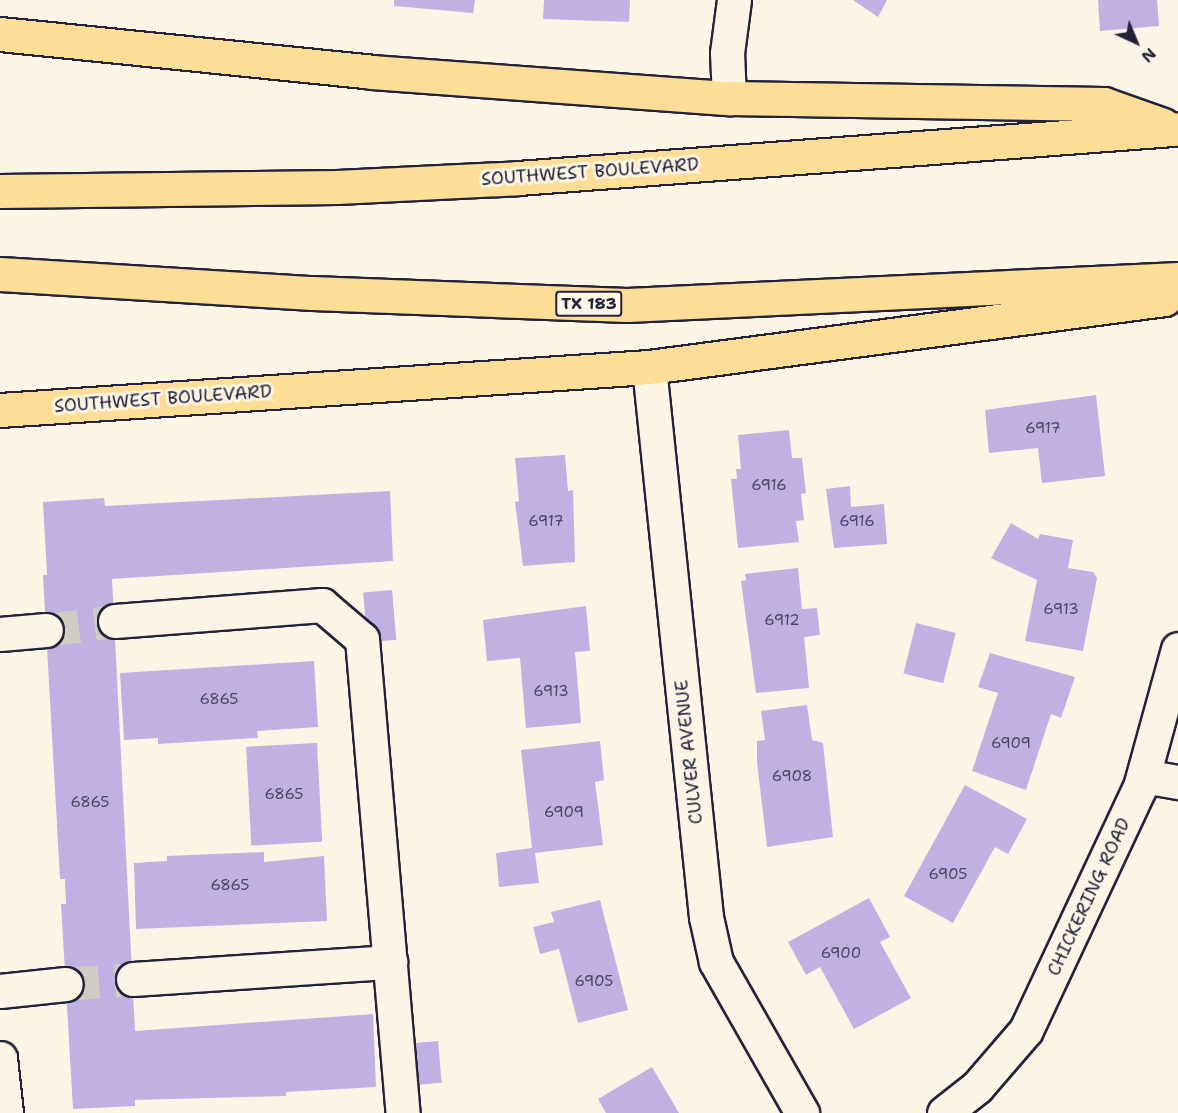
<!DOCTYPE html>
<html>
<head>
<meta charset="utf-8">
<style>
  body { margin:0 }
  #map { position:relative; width:1178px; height:1113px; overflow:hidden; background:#fcf5e5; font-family:"Shantell Sans",sans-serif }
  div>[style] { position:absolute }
  .building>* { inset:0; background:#c0b1e2; transform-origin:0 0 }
  .minor-tunnel>* { height:33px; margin-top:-16.5px; transform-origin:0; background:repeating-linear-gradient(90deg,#d0cbc3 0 33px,transparent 0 49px) }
  .roads { filter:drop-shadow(2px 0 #22223b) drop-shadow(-2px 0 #22223b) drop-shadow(0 2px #22223b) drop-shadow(0 -2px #22223b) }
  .minor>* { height:33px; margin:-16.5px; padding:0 16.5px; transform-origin:16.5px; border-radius:16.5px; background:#fcf5e5 }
  .major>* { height:33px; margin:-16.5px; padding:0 16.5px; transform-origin:16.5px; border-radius:16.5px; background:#fedd96 }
  .highway>* { height:33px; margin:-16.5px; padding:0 16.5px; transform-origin:16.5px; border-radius:16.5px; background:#fedd96 }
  span { translate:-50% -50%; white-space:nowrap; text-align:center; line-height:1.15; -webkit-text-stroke:6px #fcf5e5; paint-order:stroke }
  .number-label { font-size:15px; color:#4a4665 }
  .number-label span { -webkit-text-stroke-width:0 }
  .shield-label span { padding:2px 4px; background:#fcf5e5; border:2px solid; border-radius:4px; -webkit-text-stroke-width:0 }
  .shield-label { font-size:16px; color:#22223b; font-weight:700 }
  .street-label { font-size:18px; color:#22223b }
  .north { position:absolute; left:1106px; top:12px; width:60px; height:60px; -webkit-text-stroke:4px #fcf5e5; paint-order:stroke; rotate:136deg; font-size:16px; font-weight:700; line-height:24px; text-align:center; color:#22223b }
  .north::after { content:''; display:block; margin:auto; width:21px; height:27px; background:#22223b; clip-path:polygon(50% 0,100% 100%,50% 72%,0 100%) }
</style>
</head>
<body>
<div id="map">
  <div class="building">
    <div style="clip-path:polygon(394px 0,475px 0,473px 13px,394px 6px)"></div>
    <div style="clip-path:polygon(544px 0,630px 0,629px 22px,543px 19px)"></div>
    <div style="clip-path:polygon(853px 0,887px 0,878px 17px)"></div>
    <div style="clip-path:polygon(1098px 0,1157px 0,1159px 26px,1100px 31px)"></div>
    <div style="clip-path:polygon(1096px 395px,1105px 476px,1042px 483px,1038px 448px,989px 453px,985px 410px)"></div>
    <div style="clip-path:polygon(789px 430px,792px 458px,802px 458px,806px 493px,801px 494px,804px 520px,796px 521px,799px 542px,738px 548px,731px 479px,737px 479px,736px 469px,741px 469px,738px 435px)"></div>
    <div style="clip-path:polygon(565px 455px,568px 491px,573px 490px,575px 562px,523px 566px,515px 502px,519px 501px,515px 458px)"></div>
    <div style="clip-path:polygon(850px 486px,851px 507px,884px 504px,887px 544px,834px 548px,826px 489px)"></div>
    <div style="clip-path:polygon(390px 491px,393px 561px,112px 579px,135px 1031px,373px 1014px,376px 1087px,286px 1092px,286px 1096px,135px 1100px,135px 1106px,73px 1109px,61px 904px,66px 904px,65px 879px,60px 879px,43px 575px,47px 575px,43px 502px,104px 498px,105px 506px)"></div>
    <div style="clip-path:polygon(1011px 523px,1038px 539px,1040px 534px,1073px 540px,1068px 568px,1093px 572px,1097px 578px,1083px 651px,1025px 641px,1037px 580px,991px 558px)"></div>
    <div style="clip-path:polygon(798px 568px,802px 609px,817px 608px,820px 635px,804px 637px,809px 688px,756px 693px,741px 581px,746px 580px,745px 574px)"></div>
    <div style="left:392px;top:590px;width:50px;height:29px;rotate:85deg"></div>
    <div style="clip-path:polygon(586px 606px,590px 651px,575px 652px,581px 723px,526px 728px,520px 658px,487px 661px,483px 620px)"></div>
    <div style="left:916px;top:623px;width:41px;height:52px;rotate:14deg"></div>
    <div style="clip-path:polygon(990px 653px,1075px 677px,1061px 718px,1051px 714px,1026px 790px,972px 771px,998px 693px,978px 687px)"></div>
    <div style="clip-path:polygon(314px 661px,318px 727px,257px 731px,258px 738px,158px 744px,158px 738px,124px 740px,120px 673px)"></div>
    <div style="clip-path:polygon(807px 705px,812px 740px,823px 743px,833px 837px,767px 847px,757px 762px,757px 741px,765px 740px,761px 711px)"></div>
    <div style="clip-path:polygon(600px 741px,604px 780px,595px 782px,603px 845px,535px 853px,539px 883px,499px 887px,496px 853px,532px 848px,521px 750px)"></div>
    <div style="left:317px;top:743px;width:99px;height:71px;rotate:87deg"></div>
    <div style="clip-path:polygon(965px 785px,1027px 819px,1008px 854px,995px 847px,953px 923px,904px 896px)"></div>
    <div style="clip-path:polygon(264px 852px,264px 862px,324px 856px,327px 921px,136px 929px,134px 863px,167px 861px,167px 856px)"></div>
    <div style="clip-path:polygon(869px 898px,890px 937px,880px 942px,911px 998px,854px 1029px,820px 967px,806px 975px,788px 942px)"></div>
    <div style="clip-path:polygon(600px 900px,628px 1010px,578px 1023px,559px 949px,540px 954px,533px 927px,554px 922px,551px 912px)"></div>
    <div style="left:438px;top:1041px;width:42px;height:34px;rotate:85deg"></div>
    <div style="clip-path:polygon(652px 1067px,679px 1113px,606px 1113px,598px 1099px)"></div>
  </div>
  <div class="minor-tunnel">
    <div style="left:46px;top:630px;width:70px;rotate:-7.4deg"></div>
    <div style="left:66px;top:984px;width:67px;rotate:-4.3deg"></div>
  </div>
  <div class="roads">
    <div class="minor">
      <div style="left:729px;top:98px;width:45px;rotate:-92.5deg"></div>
      <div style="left:727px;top:53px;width:53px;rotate:-82.5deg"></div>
      <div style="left:649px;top:367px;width:553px;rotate:84.08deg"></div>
      <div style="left:706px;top:917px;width:46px;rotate:77.5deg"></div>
      <div style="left:716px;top:962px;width:174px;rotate:60.3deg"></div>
      <div style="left:115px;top:621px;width:208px;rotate:-4.4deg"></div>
      <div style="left:322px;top:605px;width:52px;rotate:40.4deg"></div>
      <div style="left:362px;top:639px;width:476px;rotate:85.1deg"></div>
      <div style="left:0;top:634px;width:46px;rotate:-5deg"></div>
      <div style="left:1144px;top:776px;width:35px;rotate:10deg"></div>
      <div style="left:133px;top:979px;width:258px;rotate:-3.8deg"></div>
      <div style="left:0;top:991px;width:66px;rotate:-6.1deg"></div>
      <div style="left:0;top:1058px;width:55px;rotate:83.8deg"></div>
      <div style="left:944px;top:1113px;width:42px;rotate:-38.2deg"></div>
      <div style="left:977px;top:1087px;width:75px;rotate:-49.3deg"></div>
      <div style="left:1026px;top:1030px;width:268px;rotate:-64.9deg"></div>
      <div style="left:1140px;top:787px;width:143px;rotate:-74.6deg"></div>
    </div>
    <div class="major">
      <div style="left:0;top:34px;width:373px;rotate:5.8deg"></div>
      <div style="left:371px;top:72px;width:359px;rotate:4.2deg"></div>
      <div style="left:0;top:410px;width:650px;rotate:-3.79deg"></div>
    </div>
    <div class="highway">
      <div style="left:729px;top:98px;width:375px;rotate:0.9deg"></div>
      <div style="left:1104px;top:104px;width:63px;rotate:19.6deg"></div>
      <div style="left:0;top:191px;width:337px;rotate:-0.7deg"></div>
      <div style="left:337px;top:187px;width:181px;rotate:-2.8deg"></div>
      <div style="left:518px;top:178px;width:657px;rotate:-4.28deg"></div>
      <div style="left:0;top:274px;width:313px;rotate:3.5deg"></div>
      <div style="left:312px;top:293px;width:315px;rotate:2.2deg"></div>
      <div style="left:627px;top:305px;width:552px;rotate:-2.7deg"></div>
      <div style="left:649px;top:367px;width:520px;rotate:-7.51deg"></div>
    </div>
  </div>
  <div class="number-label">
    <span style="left:1043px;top:429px">6917</span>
    <span style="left:769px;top:486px">6916</span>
    <span style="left:546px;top:522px">6917</span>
    <span style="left:857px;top:522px">6916</span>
    <span style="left:1061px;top:610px">6913</span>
    <span style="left:782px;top:621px">6912</span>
    <span style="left:551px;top:692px">6913</span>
    <span style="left:219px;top:700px">6865</span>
    <span style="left:1011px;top:744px">6909</span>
    <span style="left:792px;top:777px">6908</span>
    <span style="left:284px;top:795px">6865</span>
    <span style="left:90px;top:803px">6865</span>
    <span style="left:564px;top:813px">6909</span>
    <span style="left:948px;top:875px">6905</span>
    <span style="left:230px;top:886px">6865</span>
    <span style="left:841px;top:954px">6900</span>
    <span style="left:594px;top:982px">6905</span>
  </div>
  <div class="shield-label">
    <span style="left:589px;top:304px">TX 183</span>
  </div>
  <div class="street-label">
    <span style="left:590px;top:172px;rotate:-4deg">SOUTHWEST BOULEVARD</span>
    <span style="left:163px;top:399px;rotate:-4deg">SOUTHWEST BOULEVARD</span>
    <span style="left:689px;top:752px;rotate:-96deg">CULVER AVENUE</span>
    <span style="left:1089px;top:897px;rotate:-65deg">CHICKERING ROAD</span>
  </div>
  <div class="north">N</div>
</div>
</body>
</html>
